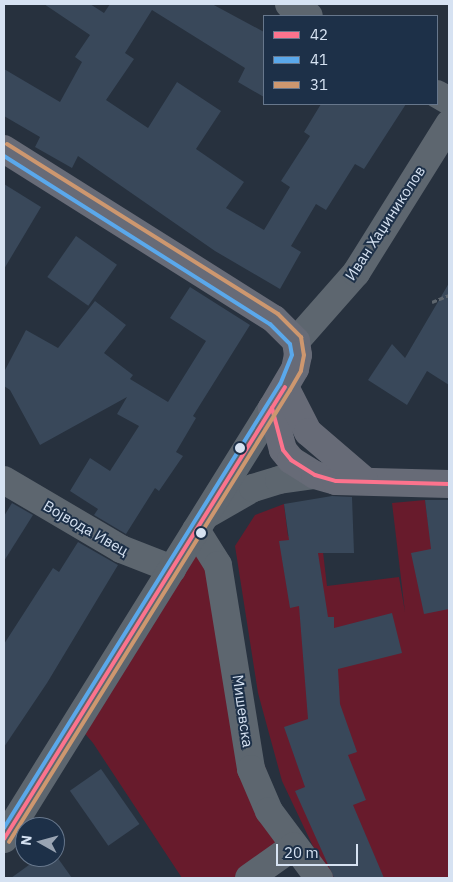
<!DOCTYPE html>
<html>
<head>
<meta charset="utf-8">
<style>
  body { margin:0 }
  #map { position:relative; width:453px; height:882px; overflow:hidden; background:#27313e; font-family:"IBM Plex Sans",sans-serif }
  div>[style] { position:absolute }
  .green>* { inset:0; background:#681b2c }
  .building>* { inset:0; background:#39485a; transform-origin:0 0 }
  .path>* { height:3px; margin-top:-1.5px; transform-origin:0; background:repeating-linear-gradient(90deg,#5e666e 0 5px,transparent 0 7.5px) }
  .minor>* { height:28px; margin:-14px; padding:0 14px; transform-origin:14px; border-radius:14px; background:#5d666f }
  .major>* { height:28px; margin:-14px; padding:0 14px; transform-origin:14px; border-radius:14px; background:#676b77 }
  .bus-1>* { height:4px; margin:-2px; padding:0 2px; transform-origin:2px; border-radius:2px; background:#fc738d }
  .bus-2>* { height:4px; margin:-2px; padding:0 2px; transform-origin:2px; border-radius:2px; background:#5aa8eb }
  .bus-3>* { height:4px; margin:-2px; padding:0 2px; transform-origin:2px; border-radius:2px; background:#cd976f }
  .dots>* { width:14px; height:14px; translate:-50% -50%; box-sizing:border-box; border:2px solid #1d3048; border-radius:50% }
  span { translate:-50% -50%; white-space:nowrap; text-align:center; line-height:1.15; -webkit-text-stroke:4px #1d3048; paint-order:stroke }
  .street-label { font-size:15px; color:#d6e2f2 }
  .frame { position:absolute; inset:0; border:5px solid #d6e2f2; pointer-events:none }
  .legend { position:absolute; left:263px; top:15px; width:175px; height:90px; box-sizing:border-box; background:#1d3048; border:1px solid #67778c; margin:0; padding:6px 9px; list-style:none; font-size:15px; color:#d6e2f2 }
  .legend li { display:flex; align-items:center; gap:10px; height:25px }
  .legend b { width:25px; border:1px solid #67778c }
  .north { position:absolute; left:15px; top:817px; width:50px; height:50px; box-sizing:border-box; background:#1d3048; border:1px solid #67778c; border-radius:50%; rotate:277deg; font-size:14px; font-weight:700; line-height:20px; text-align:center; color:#d6e2f2 }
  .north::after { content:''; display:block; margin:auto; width:18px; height:22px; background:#99a4b3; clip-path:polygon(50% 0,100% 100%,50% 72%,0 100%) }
  .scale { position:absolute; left:276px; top:844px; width:82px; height:22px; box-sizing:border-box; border:2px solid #d6e2f2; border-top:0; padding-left:6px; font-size:15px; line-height:18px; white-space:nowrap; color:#d6e2f2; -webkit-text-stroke:4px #1d3048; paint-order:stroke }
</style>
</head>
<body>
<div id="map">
  <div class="green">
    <div style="clip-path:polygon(425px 500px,430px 536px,449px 533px,449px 878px,328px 878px,282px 781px,258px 693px,235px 546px,255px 515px,284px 504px,288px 536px,321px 535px,327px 586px,399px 577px,405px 612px,392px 503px)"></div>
    <div style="clip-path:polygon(196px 530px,242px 704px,294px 846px,249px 878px,182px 878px,93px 743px,76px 723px)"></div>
  </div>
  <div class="building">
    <div style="clip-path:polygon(44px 4px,90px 4px,104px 13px,110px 4px,212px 4px,264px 32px,264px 97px,238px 82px,245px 68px,152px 10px,125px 53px,134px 59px,106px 100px,148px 128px,177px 82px,221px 111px,196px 149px,244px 182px,226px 208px,264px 230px,290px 187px,281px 181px,310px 136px,304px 132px,321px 104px,406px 104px,364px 169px,355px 164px,326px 210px,316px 204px,291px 246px,301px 252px,280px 289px,215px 251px,78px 156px,72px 168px,35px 147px,40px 137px,4px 116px,4px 69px,60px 102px,82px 62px,75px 57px,90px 35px)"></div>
    <div style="clip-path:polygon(4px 184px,41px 207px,4px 269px)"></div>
    <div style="left:76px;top:236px;width:50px;height:50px;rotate:35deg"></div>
    <div style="clip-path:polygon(449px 283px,449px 385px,427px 371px,407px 405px,368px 380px,392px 344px,405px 358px)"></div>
    <div style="clip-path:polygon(190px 287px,250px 325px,193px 416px,196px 418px,176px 452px,183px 456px,159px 491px,155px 488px,126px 534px,94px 515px,98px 509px,70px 491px,90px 458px,110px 471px,139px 426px,117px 414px,127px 397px,40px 445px,10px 390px,4px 386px,4px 372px,26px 330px,58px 348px,95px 301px,126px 325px,104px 353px,133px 375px,130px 379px,168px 402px,206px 341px,170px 318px)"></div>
    <div style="clip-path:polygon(332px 496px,352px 497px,354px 553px,318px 553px,328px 617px,334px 617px,334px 628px,392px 613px,402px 653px,338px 669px,340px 704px,357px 752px,348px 755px,366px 800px,353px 805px,384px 878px,334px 878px,295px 791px,305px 787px,284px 727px,308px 719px,299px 606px,290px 608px,279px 541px,289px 540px,284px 504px)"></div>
    <div style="clip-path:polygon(425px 500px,449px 500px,449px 609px,424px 614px,411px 553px,431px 549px)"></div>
    <div style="clip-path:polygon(12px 503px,33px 515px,4px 561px,4px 516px)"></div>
    <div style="clip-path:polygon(78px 542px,118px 565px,47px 683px,4px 747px,4px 644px,53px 568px,59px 572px)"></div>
    <div style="left:101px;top:769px;width:67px;height:38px;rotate:55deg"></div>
    <div style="clip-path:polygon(40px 857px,57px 857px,72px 878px,11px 878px)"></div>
  </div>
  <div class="path">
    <div style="left:432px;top:302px;width:18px;rotate:-22deg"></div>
  </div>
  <div class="minor">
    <div style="left:289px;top:4px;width:23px;rotate:31deg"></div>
    <div style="left:437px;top:94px;width:14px;rotate:30deg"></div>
    <div style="left:296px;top:341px;width:91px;rotate:-48.6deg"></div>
    <div style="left:356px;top:273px;width:176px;rotate:-58deg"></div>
    <div style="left:4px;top:480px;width:136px;rotate:30.5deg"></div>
    <div style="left:121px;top:549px;width:55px;rotate:21.4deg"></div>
    <div style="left:208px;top:514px;width:52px;rotate:-30deg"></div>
    <div style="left:253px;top:488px;width:27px;rotate:-17deg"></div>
    <div style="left:279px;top:480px;width:36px;rotate:-8deg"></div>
    <div style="left:196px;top:530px;width:41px;rotate:57.8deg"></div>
    <div style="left:218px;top:565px;width:207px;rotate:80.8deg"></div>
    <div style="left:251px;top:769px;width:46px;rotate:66.8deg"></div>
    <div style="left:269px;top:811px;width:84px;rotate:53.3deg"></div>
    <div style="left:4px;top:839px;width:508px;rotate:-58.13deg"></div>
    <div style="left:249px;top:878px;width:55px;rotate:-35.4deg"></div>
  </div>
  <div class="major">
    <div style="left:4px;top:149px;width:319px;rotate:32.2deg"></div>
    <div style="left:274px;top:319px;width:31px;rotate:45deg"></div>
    <div style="left:296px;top:341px;width:14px;rotate:82deg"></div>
    <div style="left:298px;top:355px;width:14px;rotate:102deg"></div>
    <div style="left:295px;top:369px;width:45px;rotate:120.5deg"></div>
    <div style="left:272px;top:408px;width:43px;rotate:75.3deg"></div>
    <div style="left:283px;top:450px;width:13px;rotate:51deg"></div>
    <div style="left:291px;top:460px;width:28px;rotate:32deg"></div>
    <div style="left:315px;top:475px;width:22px;rotate:16deg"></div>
    <div style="left:336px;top:481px;width:113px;rotate:1.5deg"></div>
    <div style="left:285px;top:387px;width:51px;rotate:62.9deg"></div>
    <div style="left:308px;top:432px;width:74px;rotate:40.6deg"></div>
  </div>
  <div class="bus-1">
    <div style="left:272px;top:408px;width:43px;rotate:75.3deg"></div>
    <div style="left:283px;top:450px;width:13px;rotate:51deg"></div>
    <div style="left:291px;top:460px;width:28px;rotate:32deg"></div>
    <div style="left:315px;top:475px;width:22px;rotate:16deg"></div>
    <div style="left:336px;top:481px;width:113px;rotate:1.5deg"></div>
    <div style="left:4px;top:839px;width:532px;rotate:-58.13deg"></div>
  </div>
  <div class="bus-2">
    <div style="left:4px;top:156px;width:315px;rotate:32.3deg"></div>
    <div style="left:270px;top:324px;width:28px;rotate:45deg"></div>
    <div style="left:290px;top:344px;width:11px;rotate:80deg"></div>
    <div style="left:292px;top:355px;width:31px;rotate:112deg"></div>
    <div style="left:280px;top:384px;width:523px;rotate:121.87deg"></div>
  </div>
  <div class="bus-3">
    <div style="left:7px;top:144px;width:320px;rotate:32.1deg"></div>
    <div style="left:278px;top:314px;width:33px;rotate:45deg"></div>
    <div style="left:301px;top:337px;width:18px;rotate:81deg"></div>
    <div style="left:304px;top:355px;width:16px;rotate:101deg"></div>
    <div style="left:301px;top:371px;width:22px;rotate:120deg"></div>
    <div style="left:290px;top:390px;width:532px;rotate:121.87deg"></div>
  </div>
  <div class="dots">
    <div style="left:240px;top:448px;background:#d6e2f2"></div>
    <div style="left:201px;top:533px;background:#d6e2f2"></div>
  </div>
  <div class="street-label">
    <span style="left:385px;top:223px;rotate:-57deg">Иван Хаџиниколов</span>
    <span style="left:86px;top:528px;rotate:30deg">Војвода Ивец</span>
    <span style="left:243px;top:711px;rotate:82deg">Мишевска</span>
  </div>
  <div class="frame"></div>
  <ul class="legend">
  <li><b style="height:6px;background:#fc738d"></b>42</li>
  <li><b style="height:6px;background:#5aa8eb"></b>41</li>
  <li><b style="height:6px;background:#cd976f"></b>31</li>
  </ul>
  <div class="north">N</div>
  <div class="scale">20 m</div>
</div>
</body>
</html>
